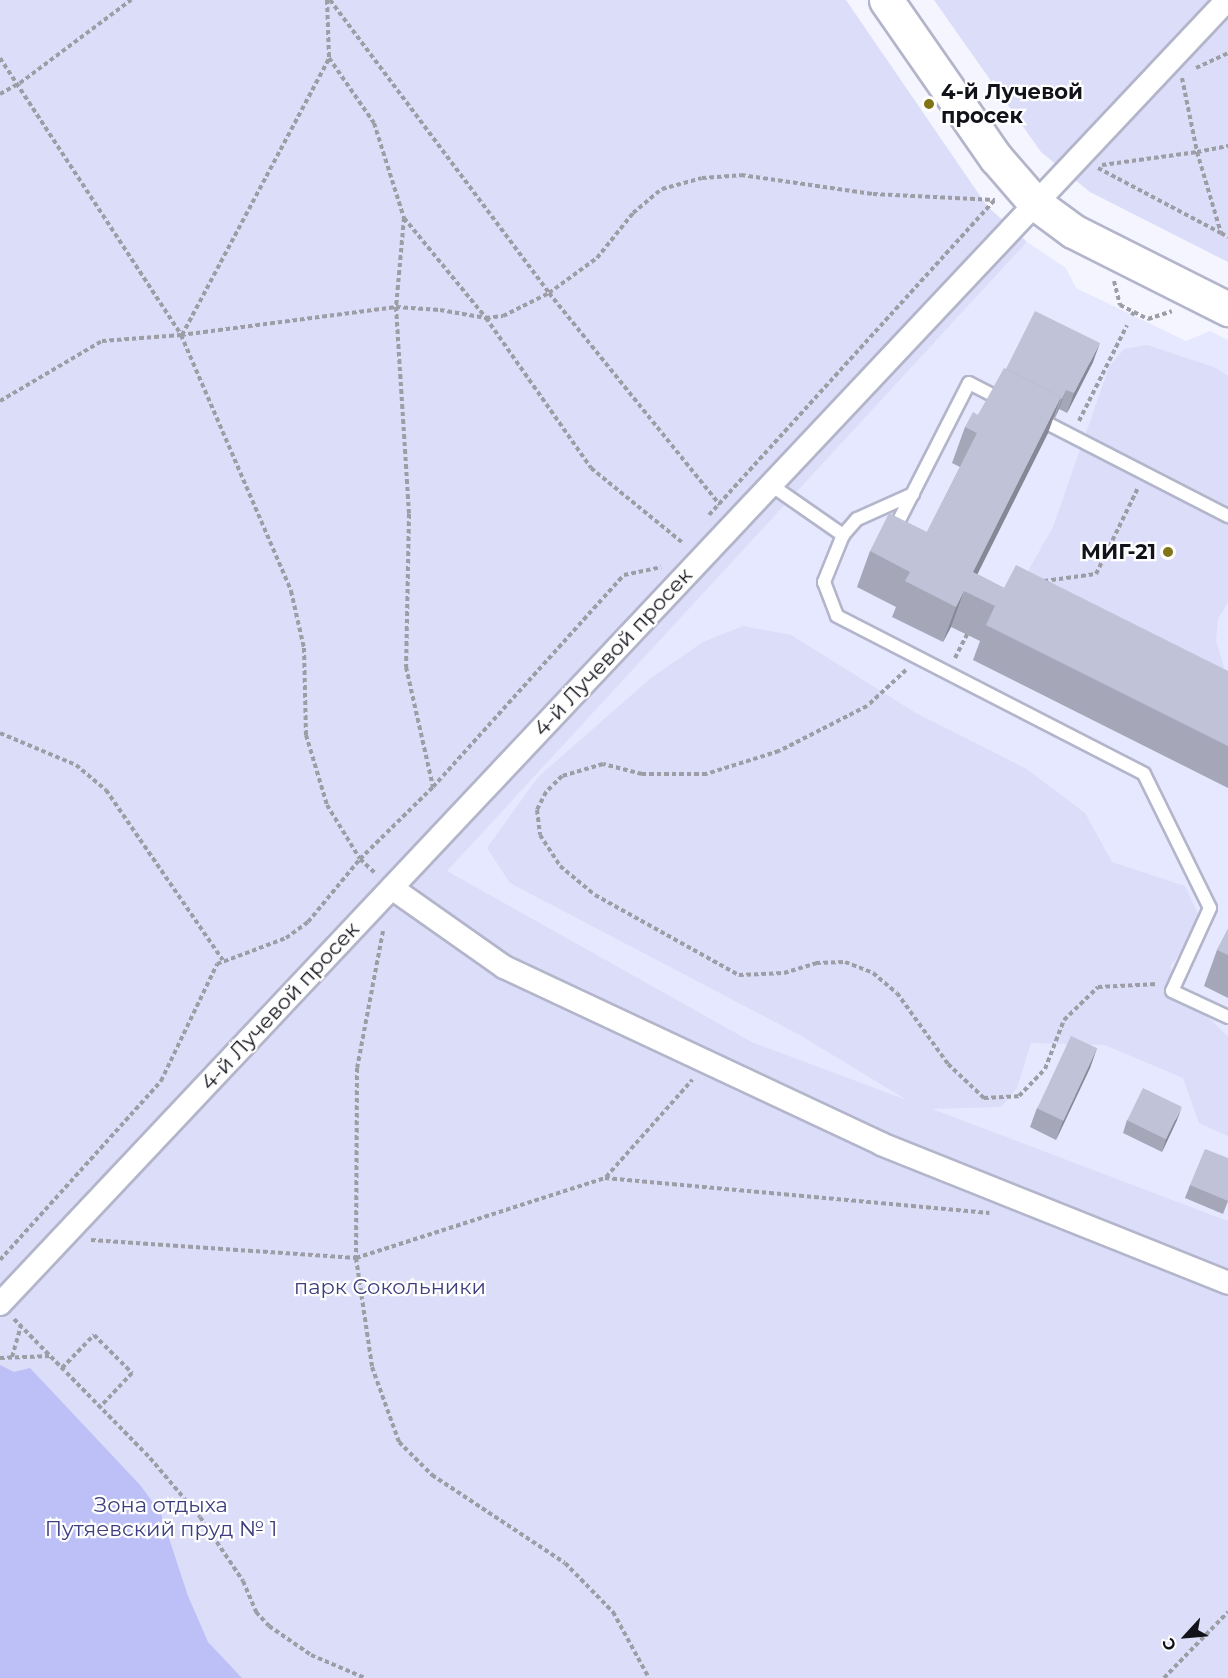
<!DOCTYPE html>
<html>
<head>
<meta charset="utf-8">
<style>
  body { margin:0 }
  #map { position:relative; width:1228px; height:1678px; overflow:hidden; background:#f4f5fe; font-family:Montserrat,sans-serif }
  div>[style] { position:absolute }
  .built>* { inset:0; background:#e5e8ff }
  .green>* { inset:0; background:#dbddf9 }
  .water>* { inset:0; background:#bcc0f6 }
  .path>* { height:4px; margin-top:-2px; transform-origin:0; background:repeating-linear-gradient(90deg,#9c9da5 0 4.5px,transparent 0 7.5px) }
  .roads { filter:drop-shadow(2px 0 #b3b5ca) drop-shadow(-2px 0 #b3b5ca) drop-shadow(0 2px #b3b5ca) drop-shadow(0 -2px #b3b5ca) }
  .lane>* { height:12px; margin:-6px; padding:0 6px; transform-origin:6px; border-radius:6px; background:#fff }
  .street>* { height:22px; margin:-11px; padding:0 11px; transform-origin:11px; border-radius:11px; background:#fff }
  .secondary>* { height:33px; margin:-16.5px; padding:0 16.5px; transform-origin:16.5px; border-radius:16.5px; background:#fff }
  .wall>* { inset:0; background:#a5a7b9 }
  .shaded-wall>* { inset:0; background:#868896 }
  .building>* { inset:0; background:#c0c2d7; transform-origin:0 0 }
  .dots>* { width:16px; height:16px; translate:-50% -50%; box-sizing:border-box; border:3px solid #fff; border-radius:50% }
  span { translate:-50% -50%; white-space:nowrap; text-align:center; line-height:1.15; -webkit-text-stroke:4.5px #fff; paint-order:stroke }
  .poi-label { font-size:21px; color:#12131a; font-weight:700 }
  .left { translate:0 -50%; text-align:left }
  .right { translate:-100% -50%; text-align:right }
  .street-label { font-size:21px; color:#12131a }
  .park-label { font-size:21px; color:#3f3e7e }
  .north { position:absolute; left:1156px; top:1606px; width:60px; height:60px; -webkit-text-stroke:4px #fff; paint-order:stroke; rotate:244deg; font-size:16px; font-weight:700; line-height:24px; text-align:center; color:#12131a }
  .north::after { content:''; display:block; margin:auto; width:21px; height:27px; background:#12131a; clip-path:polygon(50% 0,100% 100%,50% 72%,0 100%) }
</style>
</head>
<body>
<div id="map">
  <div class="built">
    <div style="clip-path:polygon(1027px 242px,1066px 268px,1076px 288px,1186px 341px,1210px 331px,1228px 340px,1228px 1221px,752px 1042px,446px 871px)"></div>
  </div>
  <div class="green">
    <div style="clip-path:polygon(0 0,846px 0,987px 206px,1027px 242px,447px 871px,752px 1042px,907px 1100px,798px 1034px,510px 883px,487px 848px,538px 777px,651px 678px,703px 642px,743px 626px,791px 635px,916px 713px,1025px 768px,1085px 813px,1112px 862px,1185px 886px,1198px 914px,1185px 948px,1170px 966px,1180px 989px,1228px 1037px,1228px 1136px,1199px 1123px,1183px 1078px,1105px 1045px,1031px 1043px,1017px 1088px,1001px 1107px,932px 1109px,1228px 1221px,1228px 1678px,0 1678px)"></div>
    <div style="clip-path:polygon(934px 0,1228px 0,1228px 262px,1090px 192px,1041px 152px)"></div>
    <div style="clip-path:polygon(1147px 345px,1214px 367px,1228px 376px,1228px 602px,1218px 619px,1216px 641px,1228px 680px,1019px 587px,1053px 527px,1109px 367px,1124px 349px)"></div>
  </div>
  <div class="water">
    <div style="clip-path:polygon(0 1365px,14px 1372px,30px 1368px,141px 1486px,161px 1514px,188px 1596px,208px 1642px,242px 1678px,0 1678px)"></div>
  </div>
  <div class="path">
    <div style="left:327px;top:0;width:58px;rotate:88deg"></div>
    <div style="left:329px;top:58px;width:79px;rotate:55.3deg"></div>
    <div style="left:374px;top:123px;width:100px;rotate:72.5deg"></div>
    <div style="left:404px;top:218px;width:89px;rotate:95.1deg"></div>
    <div style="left:396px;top:307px;width:207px;rotate:86.4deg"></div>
    <div style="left:409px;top:514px;width:153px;rotate:91.1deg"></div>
    <div style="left:406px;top:667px;width:123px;rotate:77.3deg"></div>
    <div style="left:330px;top:0;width:366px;rotate:53.2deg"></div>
    <div style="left:549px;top:293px;width:272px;rotate:51.1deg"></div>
    <div style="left:0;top:58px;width:331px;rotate:56.8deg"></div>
    <div style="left:181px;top:335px;width:279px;rotate:66.7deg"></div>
    <div style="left:291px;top:591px;width:58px;rotate:77.2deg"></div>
    <div style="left:304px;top:648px;width:87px;rotate:88.7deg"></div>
    <div style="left:306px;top:735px;width:73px;rotate:73.3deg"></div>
    <div style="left:327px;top:805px;width:63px;rotate:58.6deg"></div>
    <div style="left:360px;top:859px;width:22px;rotate:43deg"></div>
    <div style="left:1196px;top:68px;width:35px;rotate:-25deg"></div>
    <div style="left:1182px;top:78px;width:76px;rotate:78.5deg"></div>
    <div style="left:1197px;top:152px;width:32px;rotate:-11deg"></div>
    <div style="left:0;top:94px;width:23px;rotate:-29deg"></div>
    <div style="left:20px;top:83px;width:139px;rotate:-36.8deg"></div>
    <div style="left:1102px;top:165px;width:96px;rotate:-7.8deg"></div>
    <div style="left:1197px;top:152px;width:84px;rotate:73.5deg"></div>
    <div style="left:1221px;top:233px;width:8px;rotate:30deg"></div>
    <div style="left:1098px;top:168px;width:139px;rotate:27.9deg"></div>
    <div style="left:404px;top:218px;width:129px;rotate:50.6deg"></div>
    <div style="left:486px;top:318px;width:183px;rotate:55deg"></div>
    <div style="left:591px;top:468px;width:119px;rotate:39.2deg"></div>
    <div style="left:1114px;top:281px;width:25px;rotate:76deg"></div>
    <div style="left:1120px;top:305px;width:16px;rotate:27deg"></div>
    <div style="left:1134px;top:312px;width:4px;rotate:124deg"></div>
    <div style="left:1134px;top:312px;width:16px;rotate:27deg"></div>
    <div style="left:1148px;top:319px;width:25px;rotate:-18deg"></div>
    <div style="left:182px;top:335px;width:314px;rotate:-62deg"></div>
    <div style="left:0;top:401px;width:118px;rotate:-30.5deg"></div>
    <div style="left:102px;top:341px;width:79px;rotate:-4.3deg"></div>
    <div style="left:181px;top:335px;width:217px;rotate:-7.4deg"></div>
    <div style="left:396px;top:307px;width:44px;rotate:3.9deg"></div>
    <div style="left:440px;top:310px;width:47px;rotate:9.9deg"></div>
    <div style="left:486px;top:318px;width:17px;rotate:-7deg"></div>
    <div style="left:503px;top:316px;width:51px;rotate:-26.6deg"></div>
    <div style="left:549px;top:293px;width:59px;rotate:-36.1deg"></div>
    <div style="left:597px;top:258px;width:58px;rotate:-51.3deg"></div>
    <div style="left:633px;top:213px;width:38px;rotate:-40deg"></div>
    <div style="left:662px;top:189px;width:41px;rotate:-15.4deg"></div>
    <div style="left:702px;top:178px;width:39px;rotate:-4deg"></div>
    <div style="left:741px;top:175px;width:133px;rotate:8.2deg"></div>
    <div style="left:873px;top:194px;width:122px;rotate:2.8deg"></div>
    <div style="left:1079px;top:421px;width:107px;rotate:-63.4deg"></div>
    <div style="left:709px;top:515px;width:425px;rotate:-47.8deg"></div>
    <div style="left:1044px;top:581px;width:52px;rotate:-7.7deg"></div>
    <div style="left:1096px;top:574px;width:96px;rotate:-64deg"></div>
    <div style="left:955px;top:658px;width:31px;rotate:-63deg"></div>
    <div style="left:906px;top:670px;width:53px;rotate:137.3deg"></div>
    <div style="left:867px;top:706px;width:99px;rotate:152.9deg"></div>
    <div style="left:779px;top:751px;width:77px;rotate:162.5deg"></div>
    <div style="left:706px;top:774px;width:64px;rotate:180deg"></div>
    <div style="left:642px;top:774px;width:40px;rotate:-165.6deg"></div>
    <div style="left:603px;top:764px;width:43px;rotate:163.7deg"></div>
    <div style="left:562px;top:776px;width:23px;rotate:135deg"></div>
    <div style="left:546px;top:792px;width:20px;rotate:117deg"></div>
    <div style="left:537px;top:810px;width:25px;rotate:83deg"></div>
    <div style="left:540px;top:835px;width:37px;rotate:57deg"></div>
    <div style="left:560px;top:866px;width:45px;rotate:39.6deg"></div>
    <div style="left:595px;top:895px;width:165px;rotate:29.1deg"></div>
    <div style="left:739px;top:975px;width:45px;rotate:-2.5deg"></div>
    <div style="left:784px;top:973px;width:34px;rotate:-17deg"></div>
    <div style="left:816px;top:963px;width:29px;rotate:-2deg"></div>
    <div style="left:845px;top:962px;width:30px;rotate:21deg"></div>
    <div style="left:873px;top:973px;width:31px;rotate:40deg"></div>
    <div style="left:897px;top:993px;width:87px;rotate:54.3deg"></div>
    <div style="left:948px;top:1064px;width:50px;rotate:43.4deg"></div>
    <div style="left:984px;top:1098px;width:35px;rotate:-3deg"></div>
    <div style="left:1019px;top:1096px;width:37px;rotate:-46deg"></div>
    <div style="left:1045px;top:1069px;width:53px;rotate:-68.8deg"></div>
    <div style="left:1064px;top:1020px;width:47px;rotate:-44.1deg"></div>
    <div style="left:1098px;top:987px;width:60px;rotate:-2.9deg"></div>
    <div style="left:0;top:733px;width:82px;rotate:22.8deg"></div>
    <div style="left:76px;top:765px;width:39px;rotate:40deg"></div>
    <div style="left:106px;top:790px;width:206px;rotate:55.5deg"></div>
    <div style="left:383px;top:931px;width:139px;rotate:100.7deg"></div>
    <div style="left:357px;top:1068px;width:190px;rotate:90.3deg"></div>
    <div style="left:356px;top:1258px;width:110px;rotate:81.6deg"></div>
    <div style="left:372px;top:1367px;width:80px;rotate:70.2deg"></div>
    <div style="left:399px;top:1442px;width:47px;rotate:45deg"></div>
    <div style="left:432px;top:1475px;width:159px;rotate:33.5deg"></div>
    <div style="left:565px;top:1563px;width:69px;rotate:45.6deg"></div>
    <div style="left:613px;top:1612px;width:75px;rotate:61.4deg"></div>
    <div style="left:606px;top:1177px;width:130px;rotate:-48.4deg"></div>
    <div style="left:91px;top:1240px;width:266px;rotate:3.9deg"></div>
    <div style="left:356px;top:1258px;width:262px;rotate:-17.8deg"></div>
    <div style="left:605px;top:1178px;width:386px;rotate:5.2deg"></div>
    <div style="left:0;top:1260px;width:241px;rotate:-48deg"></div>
    <div style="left:161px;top:1081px;width:130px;rotate:-64.4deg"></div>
    <div style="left:217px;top:964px;width:74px;rotate:-20.6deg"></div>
    <div style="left:286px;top:938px;width:27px;rotate:-36deg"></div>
    <div style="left:308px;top:922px;width:82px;rotate:-50.5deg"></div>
    <div style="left:360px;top:859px;width:103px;rotate:-44.6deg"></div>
    <div style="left:433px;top:787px;width:285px;rotate:-48deg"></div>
    <div style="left:624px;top:575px;width:38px;rotate:-12deg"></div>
    <div style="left:14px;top:1319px;width:194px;rotate:45.6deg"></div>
    <div style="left:150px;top:1458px;width:77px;rotate:49.7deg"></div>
    <div style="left:200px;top:1517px;width:77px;rotate:56.1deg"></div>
    <div style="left:243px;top:1581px;width:34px;rotate:67deg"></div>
    <div style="left:256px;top:1612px;width:19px;rotate:47deg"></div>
    <div style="left:269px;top:1626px;width:51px;rotate:34.6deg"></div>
    <div style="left:311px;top:1655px;width:59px;rotate:23.1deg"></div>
    <div style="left:12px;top:1357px;width:32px;rotate:-74deg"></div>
    <div style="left:0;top:1358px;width:51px;rotate:-2.2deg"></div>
    <div style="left:62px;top:1368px;width:46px;rotate:-45.9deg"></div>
    <div style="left:94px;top:1335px;width:54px;rotate:45deg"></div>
    <div style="left:132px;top:1373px;width:47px;rotate:133.3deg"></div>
    <div style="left:1164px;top:1678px;width:92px;rotate:-45.9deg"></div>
  </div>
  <div class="roads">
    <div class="lane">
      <div style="left:1037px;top:418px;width:215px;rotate:27.2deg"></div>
      <div style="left:771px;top:485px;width:88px;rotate:34.8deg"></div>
      <div style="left:913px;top:494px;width:61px;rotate:155.9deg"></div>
      <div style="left:857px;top:519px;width:21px;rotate:131deg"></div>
      <div style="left:843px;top:535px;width:51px;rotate:112deg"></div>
      <div style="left:824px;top:582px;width:36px;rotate:69deg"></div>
      <div style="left:837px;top:616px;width:345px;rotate:27.2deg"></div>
      <div style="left:1144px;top:774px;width:149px;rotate:63.8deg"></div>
      <div style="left:1210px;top:908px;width:91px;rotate:114.6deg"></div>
      <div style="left:1172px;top:991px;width:62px;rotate:24.9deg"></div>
      <div style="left:893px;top:532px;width:167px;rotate:-63deg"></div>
      <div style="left:969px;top:383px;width:38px;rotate:27deg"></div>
    </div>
    <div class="street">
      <div style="left:392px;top:888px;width:137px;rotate:35.2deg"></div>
      <div style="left:504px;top:967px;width:416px;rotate:25.1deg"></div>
      <div style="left:881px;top:1144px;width:374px;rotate:21.8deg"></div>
      <div style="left:0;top:1304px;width:1791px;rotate:-46.74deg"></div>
    </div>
    <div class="secondary">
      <div style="left:886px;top:0;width:193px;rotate:55.2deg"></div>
      <div style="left:996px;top:158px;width:60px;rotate:49.1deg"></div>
      <div style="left:1035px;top:203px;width:47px;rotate:36.4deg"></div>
      <div style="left:1073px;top:231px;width:174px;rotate:26.7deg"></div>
    </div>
  </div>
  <div class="wall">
    <div style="clip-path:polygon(1093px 362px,1067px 413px,1059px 409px,1055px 418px,1053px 417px,1048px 433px,977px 574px,1004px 588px,1228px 671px,1228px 788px,973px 660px,980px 641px,951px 627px,943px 642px,892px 617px,896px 607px,857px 587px,870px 551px,927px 532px,960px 467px,952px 463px,965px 427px,978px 415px,1006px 369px)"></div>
    <div style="clip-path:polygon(1228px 929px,1228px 998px,1204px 986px,1217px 950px)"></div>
    <div style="clip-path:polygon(1097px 1048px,1090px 1068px,1056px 1140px,1030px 1127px,1037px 1108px)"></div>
    <div style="clip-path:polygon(1127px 1120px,1177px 1120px,1162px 1152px,1123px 1133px)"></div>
    <div style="clip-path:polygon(1228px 1158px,1228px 1201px,1223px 1214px,1185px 1198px,1190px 1185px)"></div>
  </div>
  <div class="shaded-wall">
    <div style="clip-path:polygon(1100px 343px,1093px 362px,1067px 413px,1074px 393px)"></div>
    <div style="clip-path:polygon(1066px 390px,1059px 409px,1055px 418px,1062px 399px)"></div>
    <div style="clip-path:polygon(1061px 397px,1048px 433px,968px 593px,973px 572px)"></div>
    <div style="clip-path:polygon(964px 591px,951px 627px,943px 642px,956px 607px)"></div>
    <div style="clip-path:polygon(1097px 1048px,1090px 1068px,1056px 1140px,1063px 1121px)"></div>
    <div style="clip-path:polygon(1182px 1107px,1177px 1120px,1162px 1152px,1166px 1139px)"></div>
  </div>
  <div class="building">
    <div style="clip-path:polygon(1035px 311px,1100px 343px,1074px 393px,1066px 390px,1062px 399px,1060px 398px,1061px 397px,1006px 369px)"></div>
    <div style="clip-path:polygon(1004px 368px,1061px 397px,973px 572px,1004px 588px,1016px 565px,1228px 671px,1228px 746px,986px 625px,995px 606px,964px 591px,956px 607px,905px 581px,910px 572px,870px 551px,889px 513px,927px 532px,977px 433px,965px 427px,973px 412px,978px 415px)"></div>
    <div style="clip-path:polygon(1228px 929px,1228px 955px,1217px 950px)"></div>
    <div style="left:1071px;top:1036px;width:29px;height:80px;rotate:25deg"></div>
    <div style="left:1143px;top:1088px;width:43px;height:36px;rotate:26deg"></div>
    <div style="clip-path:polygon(1205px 1149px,1228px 1158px,1228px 1201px,1190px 1185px)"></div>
  </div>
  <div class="dots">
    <div style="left:929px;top:104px;background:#817417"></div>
    <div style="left:1168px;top:552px;background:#817417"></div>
  </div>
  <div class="poi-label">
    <span class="left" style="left:941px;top:104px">4-й Лучевой<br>просек</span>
    <span class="right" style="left:1156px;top:552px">МИГ-21</span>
  </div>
  <div class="street-label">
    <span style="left:613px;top:652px;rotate:-47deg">4-й Лучевой просек</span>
    <span style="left:280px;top:1006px;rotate:-47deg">4-й Лучевой просек</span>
  </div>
  <div class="park-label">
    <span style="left:390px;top:1287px">парк Сокольники</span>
    <span style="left:161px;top:1517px">Зона отдыха<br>Путяевский пруд № 1</span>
  </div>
  <div class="north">С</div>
</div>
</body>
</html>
